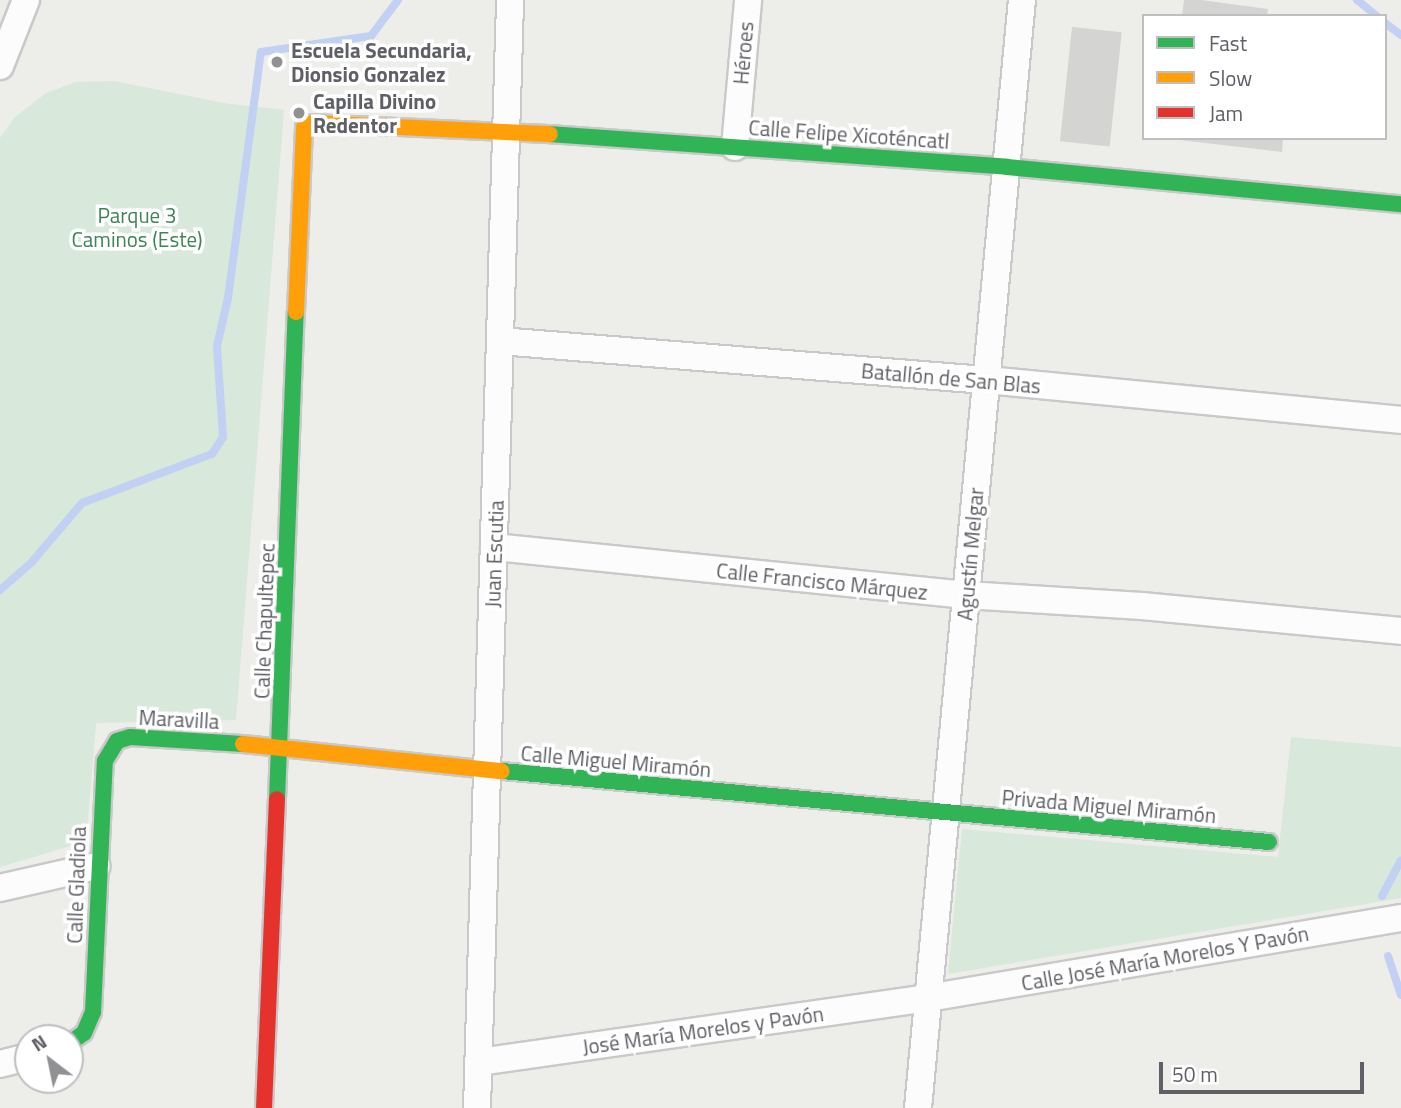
<!DOCTYPE html>
<html>
<head>
<meta charset="utf-8">
<style>
  body { margin:0 }
  #map { position:relative; width:1401px; height:1108px; overflow:hidden; background:#edede9; font-family:"Titillium Web",sans-serif }
  div>[style] { position:absolute }
  .green>* { inset:0; background:#d8e8db }
  .stream>* { height:8px; margin:-4px; padding:0 4px; transform-origin:4px; border-radius:4px; background:#c2d0f3 }
  .building>* { inset:0; background:#d4d4d2; transform-origin:0 0 }
  .roads { filter:drop-shadow(2px 0 #c9c9c9) drop-shadow(-2px 0 #c9c9c9) drop-shadow(0 2px #c9c9c9) drop-shadow(0 -2px #c9c9c9) }
  .street>* { height:26px; margin:-13px; padding:0 13px; transform-origin:13px; border-radius:13px; background:#fcfcfc }
  .fast>* { height:16px; margin:-8px; padding:0 8px; transform-origin:8px; border-radius:8px; background:#30b455 }
  .slow>* { height:16px; margin:-8px; padding:0 8px; transform-origin:8px; border-radius:8px; background:#ff9f0a }
  .jam>* { height:16px; margin:-8px; padding:0 8px; transform-origin:8px; border-radius:8px; background:#e5322d }
  .dots>* { width:19px; height:19px; translate:-50% -50%; box-sizing:border-box; border:4px solid #fff; border-radius:50% }
  span { translate:-50% -50%; white-space:nowrap; text-align:center; line-height:1.15; -webkit-text-stroke:7px #fff; paint-order:stroke }
  .poi-label { font-size:21px; color:#5f6066; font-weight:700 }
  .left { translate:0 -50%; text-align:left }
  .street-label { font-size:21px; color:#5f6066 }
  .park-label { font-size:21px; color:#3f8457 }
  .legend { position:absolute; left:1142px; top:14px; width:245px; height:126px; box-sizing:border-box; background:#fff; border:2px solid #bfbfc2; margin:0; padding:9px 12px; list-style:none; font-size:21px; color:#5f6066 }
  .legend li { display:flex; align-items:center; gap:14px; height:35px }
  .legend b { width:35px; border:2px solid #bfbfc2 }
  .north { position:absolute; left:14px; top:1024px; width:70px; height:70px; box-sizing:border-box; background:#fff; border:2px solid #bfbfc2; border-radius:50%; rotate:328deg; font-size:19px; font-weight:700; line-height:28px; text-align:center; color:#5f6066 }
  .north::after { content:''; display:block; margin:auto; width:24px; height:32px; background:#919194; clip-path:polygon(50% 0,100% 100%,50% 72%,0 100%) }
  .scale { position:absolute; left:1159px; top:1062px; width:205px; height:32px; box-sizing:border-box; border:4px solid #5f6066; border-top:0; padding-left:9px; font-size:21px; line-height:24px; white-space:nowrap; color:#5f6066; -webkit-text-stroke:5px #fff; paint-order:stroke }
</style>
</head>
<body>
<div id="map">
  <div class="green">
    <div style="clip-path:polygon(114px 81px,224px 103px,284px 110px,236px 720px,96px 723px,87px 831px,77px 844px,0 867px,0 138px,15px 117px,46px 93px,76px 82px)"></div>
    <div style="clip-path:polygon(1291px 737px,1401px 747px,1401px 898px,948px 974px,962px 829px,1278px 857px)"></div>
  </div>
  <div class="stream">
    <div style="left:1357px;top:0;width:26px;rotate:39deg"></div>
    <div style="left:1385px;top:23px;width:20px;rotate:37deg"></div>
    <div style="left:0;top:590px;width:41px;rotate:-41.1deg"></div>
    <div style="left:31px;top:563px;width:79px;rotate:-49.6deg"></div>
    <div style="left:82px;top:503px;width:139px;rotate:-20.7deg"></div>
    <div style="left:212px;top:454px;width:20px;rotate:-57deg"></div>
    <div style="left:223px;top:437px;width:91px;rotate:-93.8deg"></div>
    <div style="left:217px;top:346px;width:49px;rotate:-77.1deg"></div>
    <div style="left:228px;top:298px;width:248px;rotate:-82.4deg"></div>
    <div style="left:261px;top:52px;width:111px;rotate:-8.3deg"></div>
    <div style="left:371px;top:36px;width:45px;rotate:-53.1deg"></div>
    <div style="left:1382px;top:896px;width:40px;rotate:-62deg"></div>
    <div style="left:1388px;top:956px;width:41px;rotate:71.6deg"></div>
  </div>
  <div class="building">
    <div style="clip-path:polygon(1184px 0,1201px 0,1268px 9px,1267px 16px,1182px 16px)"></div>
    <div style="left:1072px;top:27px;width:50px;height:115px;rotate:6deg"></div>
    <div style="clip-path:polygon(1163px 138px,1283px 138px,1282px 152px)"></div>
  </div>
  <div class="roads">
    <div class="street">
      <div style="left:0;top:66px;width:71px;rotate:-68.5deg"></div>
      <div style="left:735px;top:147px;width:148px;rotate:-84.9deg"></div>
      <div style="left:500px;top:341px;width:489px;rotate:4.6deg"></div>
      <div style="left:987px;top:380px;width:416px;rotate:5.5deg"></div>
      <div style="left:494px;top:547px;width:474px;rotate:5.8deg"></div>
      <div style="left:966px;top:595px;width:176px;rotate:3.6deg"></div>
      <div style="left:1142px;top:606px;width:260px;rotate:5.5deg"></div>
      <div style="left:0;top:888px;width:99px;rotate:-12.8deg"></div>
      <div style="left:479px;top:1062px;width:454px;rotate:-8.1deg"></div>
      <div style="left:928px;top:998px;width:480px;rotate:-9.6deg"></div>
      <div style="left:0;top:1064px;width:29px;rotate:-14deg"></div>
      <div style="left:477px;top:1108px;width:1108px;rotate:-88.29deg"></div>
      <div style="left:918px;top:1108px;width:1113px;rotate:-84.64deg"></div>
    </div>
    <div class="fast">
      <div style="left:550px;top:134px;width:458px;rotate:4.1deg"></div>
      <div style="left:1007px;top:167px;width:396px;rotate:5.4deg"></div>
      <div style="left:502px;top:771px;width:770px;rotate:5.29deg"></div>
      <div style="left:277px;top:799px;width:487px;rotate:-87.8deg"></div>
      <div style="left:70px;top:1043px;width:17px;rotate:-36deg"></div>
      <div style="left:84px;top:1033px;width:23px;rotate:-67deg"></div>
      <div style="left:93px;top:1012px;width:251px;rotate:-87.3deg"></div>
      <div style="left:105px;top:761px;width:23px;rotate:-59deg"></div>
      <div style="left:117px;top:741px;width:14px;rotate:-17deg"></div>
      <div style="left:130px;top:737px;width:113px;rotate:3.5deg"></div>
    </div>
    <div class="slow">
      <div style="left:296px;top:312px;width:185px;rotate:-87.5deg"></div>
      <div style="left:304px;top:127px;width:10px;rotate:-24deg"></div>
      <div style="left:313px;top:123px;width:237px;rotate:2.7deg"></div>
      <div style="left:243px;top:744px;width:260px;rotate:6deg"></div>
    </div>
    <div class="jam">
      <div style="left:264px;top:1108px;width:309px;rotate:-87.6deg"></div>
    </div>
  </div>
  <div class="dots">
    <div style="left:277px;top:62px;background:#919194"></div>
    <div style="left:299px;top:113px;background:#919194"></div>
  </div>
  <div class="poi-label">
    <span class="left" style="left:291px;top:62px">Escuela Secundaria,<br>Dionsio Gonzalez</span>
    <span class="left" style="left:313px;top:113px">Capilla Divino<br>Redentor</span>
  </div>
  <div class="street-label">
    <span style="left:743px;top:53px;rotate:-85deg">Héroes</span>
    <span style="left:849px;top:134px;rotate:4deg">Calle Felipe Xicoténcatl</span>
    <span style="left:951px;top:378px;rotate:5deg">Batallón de San Blas</span>
    <span style="left:494px;top:554px;rotate:-88deg">Juan Escutia</span>
    <span style="left:970px;top:554px;rotate:-85deg">Agustín Melgar</span>
    <span style="left:822px;top:581px;rotate:6deg">Calle Francisco Márquez</span>
    <span style="left:264px;top:621px;rotate:-88deg">Calle Chapultepec</span>
    <span style="left:179px;top:719px;rotate:3deg">Maravilla</span>
    <span style="left:616px;top:761px;rotate:5deg">Calle Miguel Miramón</span>
    <span style="left:1109px;top:806px;rotate:5deg">Privada Miguel Miramón</span>
    <span style="left:76px;top:885px;rotate:-88deg">Calle Gladiola</span>
    <span style="left:1165px;top:958px;rotate:-10deg">Calle José María Morelos Y Pavón</span>
    <span style="left:703px;top:1030px;rotate:-8deg">José María Morelos y Pavón</span>
  </div>
  <div class="park-label">
    <span style="left:137px;top:227px">Parque 3<br>Caminos (Este)</span>
  </div>
  <ul class="legend">
  <li><b style="height:9px;background:#30b455"></b>Fast</li>
  <li><b style="height:9px;background:#ff9f0a"></b>Slow</li>
  <li><b style="height:9px;background:#e5322d"></b>Jam</li>
  </ul>
  <div class="north">N</div>
  <div class="scale">50 m</div>
</div>
</body>
</html>
